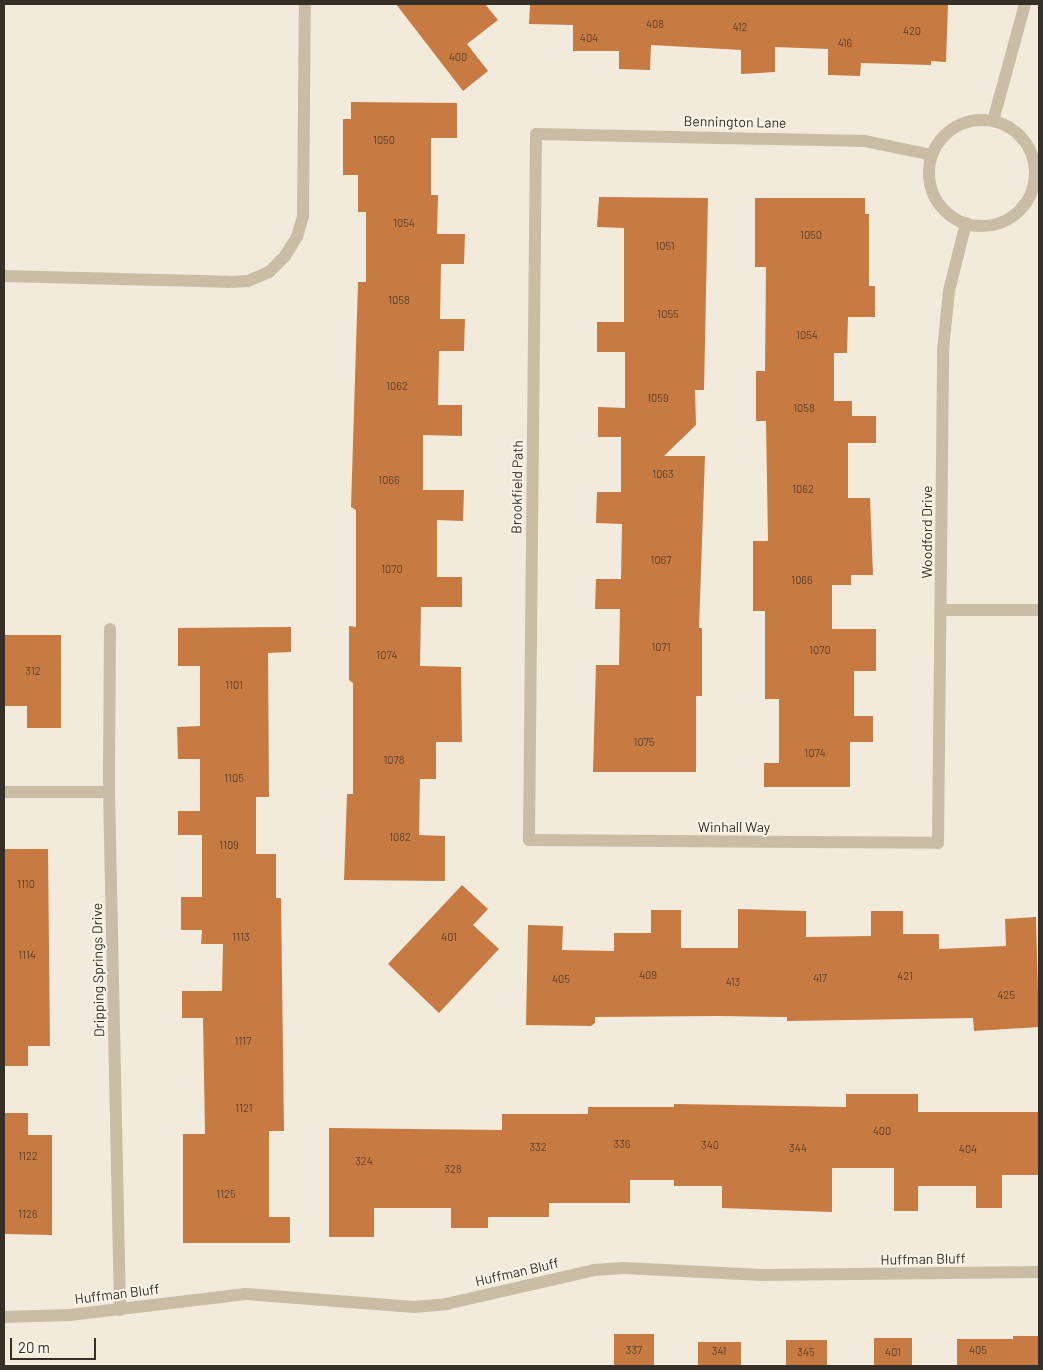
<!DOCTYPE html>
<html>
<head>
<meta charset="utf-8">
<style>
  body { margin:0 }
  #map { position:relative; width:1043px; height:1370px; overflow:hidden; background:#f2ebdb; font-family:Barlow,sans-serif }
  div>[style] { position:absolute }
  .building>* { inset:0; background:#c77b43; transform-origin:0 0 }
  .lane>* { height:12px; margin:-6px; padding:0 6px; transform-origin:6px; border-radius:6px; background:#cabda6 }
  .street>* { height:12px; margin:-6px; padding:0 6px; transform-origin:6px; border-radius:6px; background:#cabda6 }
  .street>.ring { margin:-6px; padding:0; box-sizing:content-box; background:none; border:12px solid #cabda6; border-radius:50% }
  span { translate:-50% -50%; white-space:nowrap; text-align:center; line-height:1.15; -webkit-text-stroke:4px #faf4e7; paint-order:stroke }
  .number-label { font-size:11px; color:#5a422e }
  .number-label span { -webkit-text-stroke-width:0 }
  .street-label { font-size:14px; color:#362f27 }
  .frame { position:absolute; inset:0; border:5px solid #362f27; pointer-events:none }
  .scale { position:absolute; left:10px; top:1338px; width:86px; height:22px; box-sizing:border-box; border:2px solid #362f27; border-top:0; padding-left:6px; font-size:15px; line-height:18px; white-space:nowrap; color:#362f27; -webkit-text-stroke:4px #faf4e7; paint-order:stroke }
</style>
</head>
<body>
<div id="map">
  <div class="building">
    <div style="clip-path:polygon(396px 4px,485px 4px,498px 20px,467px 44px,488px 71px,463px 91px)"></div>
    <div style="clip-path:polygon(530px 4px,948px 4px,946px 62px,931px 61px,931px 65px,861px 63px,860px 76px,828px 75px,828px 49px,775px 47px,775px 72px,741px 74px,741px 50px,651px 45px,650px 70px,619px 69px,619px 51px,573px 51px,573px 25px,529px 24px)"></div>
    <div style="clip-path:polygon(351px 102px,457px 103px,457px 138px,431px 138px,431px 195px,438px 195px,437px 234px,465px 234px,464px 264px,441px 264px,440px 319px,465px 319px,464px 351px,439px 351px,438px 405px,462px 405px,462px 436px,423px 435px,423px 490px,464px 490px,463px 521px,437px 520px,437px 577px,462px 577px,462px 607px,421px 607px,420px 666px,461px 667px,462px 742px,436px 742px,436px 779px,420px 779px,419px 835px,445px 836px,445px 881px,344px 880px,347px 794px,353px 794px,353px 683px,349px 680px,349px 626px,356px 627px,356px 510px,351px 507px,358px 282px,366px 282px,366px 212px,358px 212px,358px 175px,343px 175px,343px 119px,351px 119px)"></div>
    <div style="clip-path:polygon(599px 197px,708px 198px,704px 390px,695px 390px,696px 425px,664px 456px,705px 456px,699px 628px,702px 628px,702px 696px,696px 696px,696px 772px,593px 772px,596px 665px,619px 665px,620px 609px,595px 609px,596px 579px,621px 579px,622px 524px,596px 523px,597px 492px,621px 492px,621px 437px,598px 437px,598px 407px,625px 408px,625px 352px,597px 352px,597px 322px,624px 322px,624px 228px,597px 227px)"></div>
    <div style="clip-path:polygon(755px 198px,865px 198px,865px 214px,869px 214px,869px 286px,875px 286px,875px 317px,848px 317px,847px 353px,834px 353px,834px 401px,852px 401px,852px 416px,876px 416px,876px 443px,848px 443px,848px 498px,870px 498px,873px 575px,851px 575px,851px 585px,832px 585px,832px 629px,876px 629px,876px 671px,854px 671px,854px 716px,873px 716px,873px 742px,850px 742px,850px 787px,764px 787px,764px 763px,779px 763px,779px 699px,765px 699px,765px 611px,753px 611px,753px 541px,768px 541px,766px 421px,756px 421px,756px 371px,765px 371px,766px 267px,755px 267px)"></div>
    <div style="clip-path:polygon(291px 627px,291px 652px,268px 653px,269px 797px,256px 797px,256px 854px,276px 854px,276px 898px,281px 898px,284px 1131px,269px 1131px,269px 1217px,290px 1217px,290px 1243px,183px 1243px,183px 1134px,205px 1134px,203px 1018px,182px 1018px,182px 991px,222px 991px,223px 944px,201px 944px,202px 930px,181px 930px,181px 897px,202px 897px,202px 835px,178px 835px,178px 811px,200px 811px,200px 759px,178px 759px,177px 727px,200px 726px,200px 666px,178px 666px,178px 628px)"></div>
    <div style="clip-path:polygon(4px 635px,61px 635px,61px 728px,27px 728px,27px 706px,4px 706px)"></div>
    <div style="clip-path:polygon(4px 849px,48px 849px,50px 1046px,28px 1046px,28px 1066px,4px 1066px)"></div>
    <div style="clip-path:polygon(462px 885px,488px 909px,473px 925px,499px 949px,439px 1013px,388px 964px)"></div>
    <div style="clip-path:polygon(738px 909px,806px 911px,806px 937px,871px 936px,871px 911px,903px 911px,903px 934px,939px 934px,939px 949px,1006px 946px,1005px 919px,1036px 917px,1039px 1027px,974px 1031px,973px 1018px,787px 1021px,787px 1017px,719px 1016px,595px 1017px,595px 1023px,591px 1026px,526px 1025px,528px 925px,563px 926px,562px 950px,614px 951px,614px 933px,651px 933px,651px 910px,681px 910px,681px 948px,738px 948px)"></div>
    <div style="clip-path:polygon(846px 1094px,918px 1094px,918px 1112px,1039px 1112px,1039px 1175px,1002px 1175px,1002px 1208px,976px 1208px,976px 1186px,918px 1186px,918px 1211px,894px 1211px,894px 1168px,832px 1168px,832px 1212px,722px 1208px,722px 1186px,674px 1186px,674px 1180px,630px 1180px,630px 1203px,549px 1203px,549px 1217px,488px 1217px,488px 1228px,451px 1228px,451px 1208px,374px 1208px,374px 1237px,329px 1237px,329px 1128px,502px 1130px,502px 1114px,588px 1114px,588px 1107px,674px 1107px,674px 1104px,846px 1107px)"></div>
    <div style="clip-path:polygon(4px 1113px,28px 1113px,28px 1135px,52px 1135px,52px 1235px,4px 1234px)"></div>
    <div style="left:614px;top:1334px;width:40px;height:32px"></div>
    <div style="clip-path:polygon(1013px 1336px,1039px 1336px,1039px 1366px,957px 1366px,957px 1339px,1013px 1339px)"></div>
    <div style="left:874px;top:1338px;width:38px;height:28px"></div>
    <div style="left:786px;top:1340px;width:41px;height:26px"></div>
    <div style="left:698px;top:1342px;width:43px;height:24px"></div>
  </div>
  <div class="lane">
    <div style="left:4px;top:276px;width:224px;rotate:1.5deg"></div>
    <div style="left:228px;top:282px;width:20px;rotate:-3deg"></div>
    <div style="left:248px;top:281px;width:23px;rotate:-23deg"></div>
    <div style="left:269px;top:272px;width:23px;rotate:-45deg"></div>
    <div style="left:285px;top:256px;width:22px;rotate:-58deg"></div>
    <div style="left:297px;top:237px;width:22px;rotate:-74deg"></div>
    <div style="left:303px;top:216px;width:212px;rotate:-89.5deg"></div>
  </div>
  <div class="street">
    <div class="ring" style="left:929px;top:120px;width:94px;height:94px"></div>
    <div style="left:993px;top:121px;width:121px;rotate:-74.7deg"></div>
    <div style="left:932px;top:155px;width:68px;rotate:-168.2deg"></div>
    <div style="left:865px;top:141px;width:329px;rotate:-178.8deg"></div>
    <div style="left:536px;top:134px;width:706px;rotate:90.57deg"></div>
    <div style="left:529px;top:840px;width:409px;rotate:0.4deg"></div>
    <div style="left:938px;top:843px;width:493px;rotate:-89.4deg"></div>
    <div style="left:943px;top:350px;width:59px;rotate:-84.2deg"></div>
    <div style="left:949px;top:291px;width:70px;rotate:-76deg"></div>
    <div style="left:941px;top:610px;width:98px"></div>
    <div style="left:110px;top:629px;width:163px;rotate:90.4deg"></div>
    <div style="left:109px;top:792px;width:518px;rotate:88.78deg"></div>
    <div style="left:4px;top:792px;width:105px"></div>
    <div style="left:4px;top:1317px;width:66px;rotate:-1.7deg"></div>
    <div style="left:70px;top:1315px;width:177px;rotate:-6.8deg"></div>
    <div style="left:246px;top:1294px;width:169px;rotate:4.4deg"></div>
    <div style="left:414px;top:1307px;width:32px;rotate:-5deg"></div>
    <div style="left:446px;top:1304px;width:152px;rotate:-12.9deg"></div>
    <div style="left:594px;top:1270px;width:30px;rotate:-4deg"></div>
    <div style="left:624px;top:1268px;width:138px;rotate:2.9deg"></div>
    <div style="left:762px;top:1275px;width:277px;rotate:-0.6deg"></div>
  </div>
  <div class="number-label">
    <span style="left:655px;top:24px">408</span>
    <span style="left:740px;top:27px">412</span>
    <span style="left:912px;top:31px">420</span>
    <span style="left:589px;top:38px">404</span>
    <span style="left:845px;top:43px">416</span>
    <span style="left:458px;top:57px">400</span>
    <span style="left:384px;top:140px">1050</span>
    <span style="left:404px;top:223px">1054</span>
    <span style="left:811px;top:235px">1050</span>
    <span style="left:665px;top:246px">1051</span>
    <span style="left:399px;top:300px">1058</span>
    <span style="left:668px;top:314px">1055</span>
    <span style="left:807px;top:335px">1054</span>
    <span style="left:397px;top:386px">1062</span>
    <span style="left:658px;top:398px">1059</span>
    <span style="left:804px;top:408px">1058</span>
    <span style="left:663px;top:474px">1063</span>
    <span style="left:389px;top:480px">1066</span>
    <span style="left:803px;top:489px">1062</span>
    <span style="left:661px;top:560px">1067</span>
    <span style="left:392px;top:569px">1070</span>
    <span style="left:802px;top:580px">1066</span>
    <span style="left:661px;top:647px">1071</span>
    <span style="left:820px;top:650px">1070</span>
    <span style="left:387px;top:655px">1074</span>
    <span style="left:33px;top:671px">312</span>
    <span style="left:234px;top:685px">1101</span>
    <span style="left:644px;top:742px">1075</span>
    <span style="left:815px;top:753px">1074</span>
    <span style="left:394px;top:760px">1078</span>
    <span style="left:234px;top:778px">1105</span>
    <span style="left:400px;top:837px">1082</span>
    <span style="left:229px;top:845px">1109</span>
    <span style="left:26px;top:884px">1110</span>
    <span style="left:241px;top:937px">1113</span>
    <span style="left:449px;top:937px">401</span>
    <span style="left:27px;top:955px">1114</span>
    <span style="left:648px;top:975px">409</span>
    <span style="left:905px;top:976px">421</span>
    <span style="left:820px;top:978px">417</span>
    <span style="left:561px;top:979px">405</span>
    <span style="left:733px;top:982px">413</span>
    <span style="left:1006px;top:995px">425</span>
    <span style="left:243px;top:1041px">1117</span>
    <span style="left:244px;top:1108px">1121</span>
    <span style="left:882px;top:1131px">400</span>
    <span style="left:622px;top:1144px">336</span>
    <span style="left:710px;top:1145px">340</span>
    <span style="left:538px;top:1147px">332</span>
    <span style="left:798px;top:1148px">344</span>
    <span style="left:968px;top:1149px">404</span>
    <span style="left:28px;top:1156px">1122</span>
    <span style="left:364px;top:1161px">324</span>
    <span style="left:453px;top:1169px">328</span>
    <span style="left:226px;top:1194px">1125</span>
    <span style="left:28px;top:1214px">1126</span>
    <span style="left:634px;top:1350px">337</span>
    <span style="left:978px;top:1350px">405</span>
    <span style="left:719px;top:1351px">341</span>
    <span style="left:806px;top:1352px">345</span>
    <span style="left:893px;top:1352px">401</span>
  </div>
  <div class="street-label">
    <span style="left:735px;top:122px;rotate:1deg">Bennington Lane</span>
    <span style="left:517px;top:487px;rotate:-89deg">Brookfield Path</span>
    <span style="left:927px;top:532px;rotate:-90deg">Woodford Drive</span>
    <span style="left:734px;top:827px">Winhall Way</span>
    <span style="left:98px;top:970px;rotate:-91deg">Dripping Springs Drive</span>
    <span style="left:923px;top:1259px;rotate:-1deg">Huffman Bluff</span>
    <span style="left:517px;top:1272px;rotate:-13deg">Huffman Bluff</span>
    <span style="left:117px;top:1294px;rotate:-7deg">Huffman Bluff</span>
  </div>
  <div class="frame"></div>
  <div class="scale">20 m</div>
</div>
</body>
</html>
